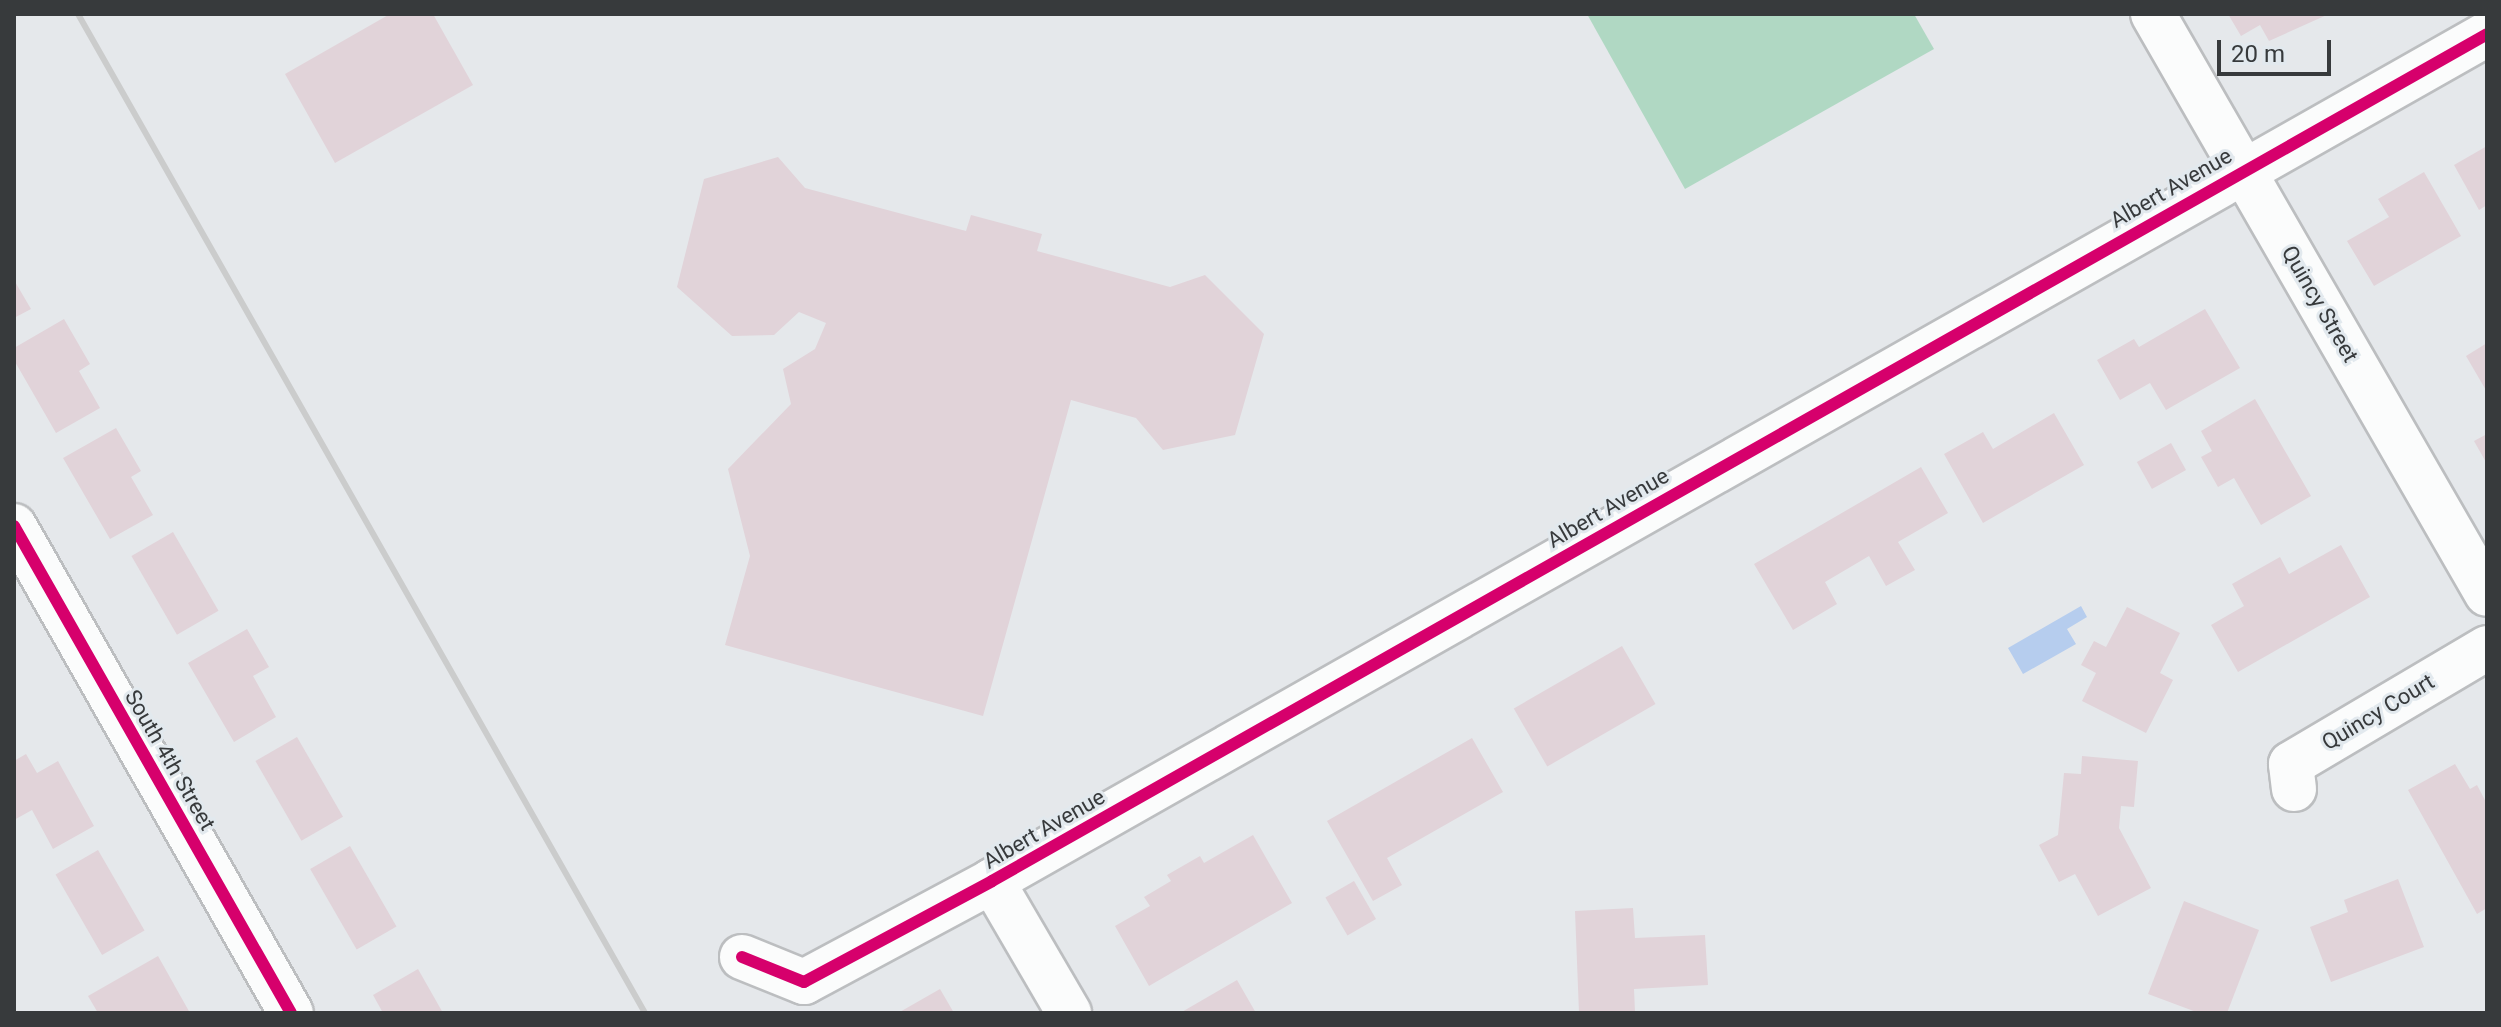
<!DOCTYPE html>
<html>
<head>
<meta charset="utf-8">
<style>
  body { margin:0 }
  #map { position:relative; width:2501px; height:1027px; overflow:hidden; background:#e5e8eb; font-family:Roboto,sans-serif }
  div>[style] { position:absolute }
  .green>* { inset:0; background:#b0d8c3 }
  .water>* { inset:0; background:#b6cdee }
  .building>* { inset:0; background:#e1d3d9; transform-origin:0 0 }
  .roads { filter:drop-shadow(2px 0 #bcbec0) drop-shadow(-2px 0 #bcbec0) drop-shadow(0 2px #bcbec0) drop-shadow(0 -2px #bcbec0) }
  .minor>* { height:44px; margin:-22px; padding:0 22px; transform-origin:22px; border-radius:22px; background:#fbfcfc }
  .tertiary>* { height:44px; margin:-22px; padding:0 22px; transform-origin:22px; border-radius:22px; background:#fbfcfc }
  .rail>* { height:6px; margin:-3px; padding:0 3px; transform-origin:3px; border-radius:3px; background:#cbcccc }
  .cycleway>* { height:12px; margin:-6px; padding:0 6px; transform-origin:6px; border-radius:6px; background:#d6006c }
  span { translate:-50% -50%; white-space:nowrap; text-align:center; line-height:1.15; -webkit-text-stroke:6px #e2e9ee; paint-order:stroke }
  .street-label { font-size:22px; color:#373a3c }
  .frame { position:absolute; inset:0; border:16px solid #373a3c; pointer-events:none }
  .scale { position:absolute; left:2217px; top:40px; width:114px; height:36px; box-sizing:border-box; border:4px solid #373a3c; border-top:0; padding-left:10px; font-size:24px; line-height:28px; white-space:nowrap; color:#373a3c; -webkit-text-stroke:6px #e2e9ee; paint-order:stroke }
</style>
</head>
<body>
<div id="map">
  <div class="green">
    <div style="clip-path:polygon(1587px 14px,1914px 14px,1934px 49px,1685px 189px)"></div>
  </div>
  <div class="water">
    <div style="clip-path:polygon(2081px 606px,2087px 617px,2067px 629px,2076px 644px,2023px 674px,2008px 648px)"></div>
  </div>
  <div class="building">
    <div style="clip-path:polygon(390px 14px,433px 14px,473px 85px,335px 163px,285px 74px)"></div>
    <div style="clip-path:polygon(2228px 14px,2329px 14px,2269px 41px,2260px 25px,2241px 36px)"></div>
    <div style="clip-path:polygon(2487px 146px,2487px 205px,2479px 210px,2454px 165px)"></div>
    <div style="clip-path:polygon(778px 157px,805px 188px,966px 231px,971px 215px,1042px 234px,1037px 251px,1170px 287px,1205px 275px,1264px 334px,1235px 435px,1163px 450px,1136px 418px,1071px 400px,983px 716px,725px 645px,750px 556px,728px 469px,791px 404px,783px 369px,815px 349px,826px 323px,799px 312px,774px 335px,732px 336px,677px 287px,704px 179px)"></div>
    <div style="clip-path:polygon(2424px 172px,2461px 236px,2374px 286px,2347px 241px,2389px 217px,2378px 199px)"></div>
    <div style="clip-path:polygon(14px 280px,31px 309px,14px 318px)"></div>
    <div style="clip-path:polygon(2205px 309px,2240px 368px,2166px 410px,2150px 383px,2120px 400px,2097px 360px,2134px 339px,2139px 347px)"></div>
    <div style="clip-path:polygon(64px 319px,90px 364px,79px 371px,100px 408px,56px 433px,14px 360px,14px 348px)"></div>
    <div style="clip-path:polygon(2487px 343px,2487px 392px,2466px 356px)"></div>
    <div style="clip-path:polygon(2255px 399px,2311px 496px,2261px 525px,2234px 478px,2218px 487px,2201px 457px,2212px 451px,2201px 431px)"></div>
    <div style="clip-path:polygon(2054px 413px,2084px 465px,1983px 523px,1944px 454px,1983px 432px,1993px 449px)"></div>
    <div style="clip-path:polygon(116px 428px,141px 471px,131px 477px,153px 515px,110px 539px,63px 458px)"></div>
    <div style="clip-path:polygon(2487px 434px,2487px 464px,2474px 441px)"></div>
    <div style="left:2171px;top:443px;width:31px;height:39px;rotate:61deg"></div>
    <div style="clip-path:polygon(1921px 467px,1948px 513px,1898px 542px,1915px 570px,1886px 586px,1869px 556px,1825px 582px,1837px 604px,1793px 630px,1754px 564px)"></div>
    <div style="left:173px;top:532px;width:91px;height:48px;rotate:60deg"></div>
    <div style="clip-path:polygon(2341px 545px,2370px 597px,2238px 672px,2211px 625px,2244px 606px,2232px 584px,2280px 557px,2289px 574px)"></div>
    <div style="clip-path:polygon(2127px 607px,2180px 633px,2160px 673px,2173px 680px,2146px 733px,2082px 701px,2096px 673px,2081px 665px,2094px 641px,2106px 647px)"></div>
    <div style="clip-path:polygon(247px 629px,269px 667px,253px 676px,276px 717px,234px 742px,188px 663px)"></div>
    <div style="left:1622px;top:646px;width:67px;height:125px;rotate:60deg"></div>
    <div style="left:297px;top:737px;width:92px;height:48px;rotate:60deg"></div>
    <div style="clip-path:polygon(1472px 738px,1503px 792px,1387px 858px,1402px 885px,1373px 901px,1327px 821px)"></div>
    <div style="clip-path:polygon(26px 754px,37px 773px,58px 761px,94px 826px,53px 849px,32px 810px,14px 820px,14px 761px)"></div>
    <div style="clip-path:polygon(2082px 756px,2138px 761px,2134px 807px,2121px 806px,2119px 828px,2151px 888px,2098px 916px,2075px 874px,2059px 882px,2039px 845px,2058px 835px,2064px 773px,2081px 774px)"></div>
    <div style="clip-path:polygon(2455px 764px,2470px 789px,2477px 785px,2487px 804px,2487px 908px,2477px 914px,2408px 790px)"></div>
    <div style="clip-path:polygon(1253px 835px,1292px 903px,1149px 986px,1115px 926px,1150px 906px,1144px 897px,1171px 881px,1167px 875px,1200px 856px,1204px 863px)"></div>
    <div style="left:350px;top:846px;width:93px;height:46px;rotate:60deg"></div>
    <div style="left:98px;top:850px;width:93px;height:49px;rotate:60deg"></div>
    <div style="clip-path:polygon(2398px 879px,2424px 947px,2331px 982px,2310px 927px,2348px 912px,2344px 900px)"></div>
    <div style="left:1354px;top:881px;width:44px;height:33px;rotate:60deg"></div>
    <div style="clip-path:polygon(2184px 901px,2259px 930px,2227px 1013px,2199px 1013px,2148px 994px)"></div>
    <div style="clip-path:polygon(1633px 908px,1635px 938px,1705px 935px,1708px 985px,1634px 989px,1635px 1012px,1579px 1013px,1575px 911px)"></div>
    <div style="clip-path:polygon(158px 956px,190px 1013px,98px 1013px,88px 996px)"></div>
    <div style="clip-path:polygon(418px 969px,443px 1013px,383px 1013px,373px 995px)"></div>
    <div style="clip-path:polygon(1237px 980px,1256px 1013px,1180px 1013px)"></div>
    <div style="clip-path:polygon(940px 989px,954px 1013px,898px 1013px)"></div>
  </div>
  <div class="roads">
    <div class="minor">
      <div style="left:14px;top:526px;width:560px;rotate:60.37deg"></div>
      <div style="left:2294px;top:789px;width:25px;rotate:-97deg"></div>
      <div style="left:2291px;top:764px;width:228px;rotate:-30.6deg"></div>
      <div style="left:992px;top:881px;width:153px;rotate:59.7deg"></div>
      <div style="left:742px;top:957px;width:67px;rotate:22deg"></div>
      <div style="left:804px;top:982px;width:213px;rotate:-28.2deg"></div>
      <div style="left:992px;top:881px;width:1718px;rotate:-29.53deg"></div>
    </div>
    <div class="tertiary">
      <div style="left:2153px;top:14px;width:669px;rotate:60.06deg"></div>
    </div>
  </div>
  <div class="rail">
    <div style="left:78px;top:14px;width:1149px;rotate:60.42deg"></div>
  </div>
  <div class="cycleway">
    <div style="left:14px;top:526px;width:560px;rotate:60.37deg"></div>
    <div style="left:742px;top:957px;width:67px;rotate:22deg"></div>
    <div style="left:804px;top:982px;width:213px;rotate:-28.2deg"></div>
    <div style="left:992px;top:881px;width:1718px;rotate:-29.53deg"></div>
  </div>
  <div class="street-label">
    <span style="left:2171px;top:188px;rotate:-30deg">Albert Avenue</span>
    <span style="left:2320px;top:304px;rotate:60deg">Quincy Street</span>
    <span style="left:1608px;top:508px;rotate:-30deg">Albert Avenue</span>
    <span style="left:2378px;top:712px;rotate:-31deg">Quincy Court</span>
    <span style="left:170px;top:760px;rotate:60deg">South 4th Street</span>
    <span style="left:1044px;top:829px;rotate:-30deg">Albert Avenue</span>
  </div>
  <div class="frame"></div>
  <div class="scale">20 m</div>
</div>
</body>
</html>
